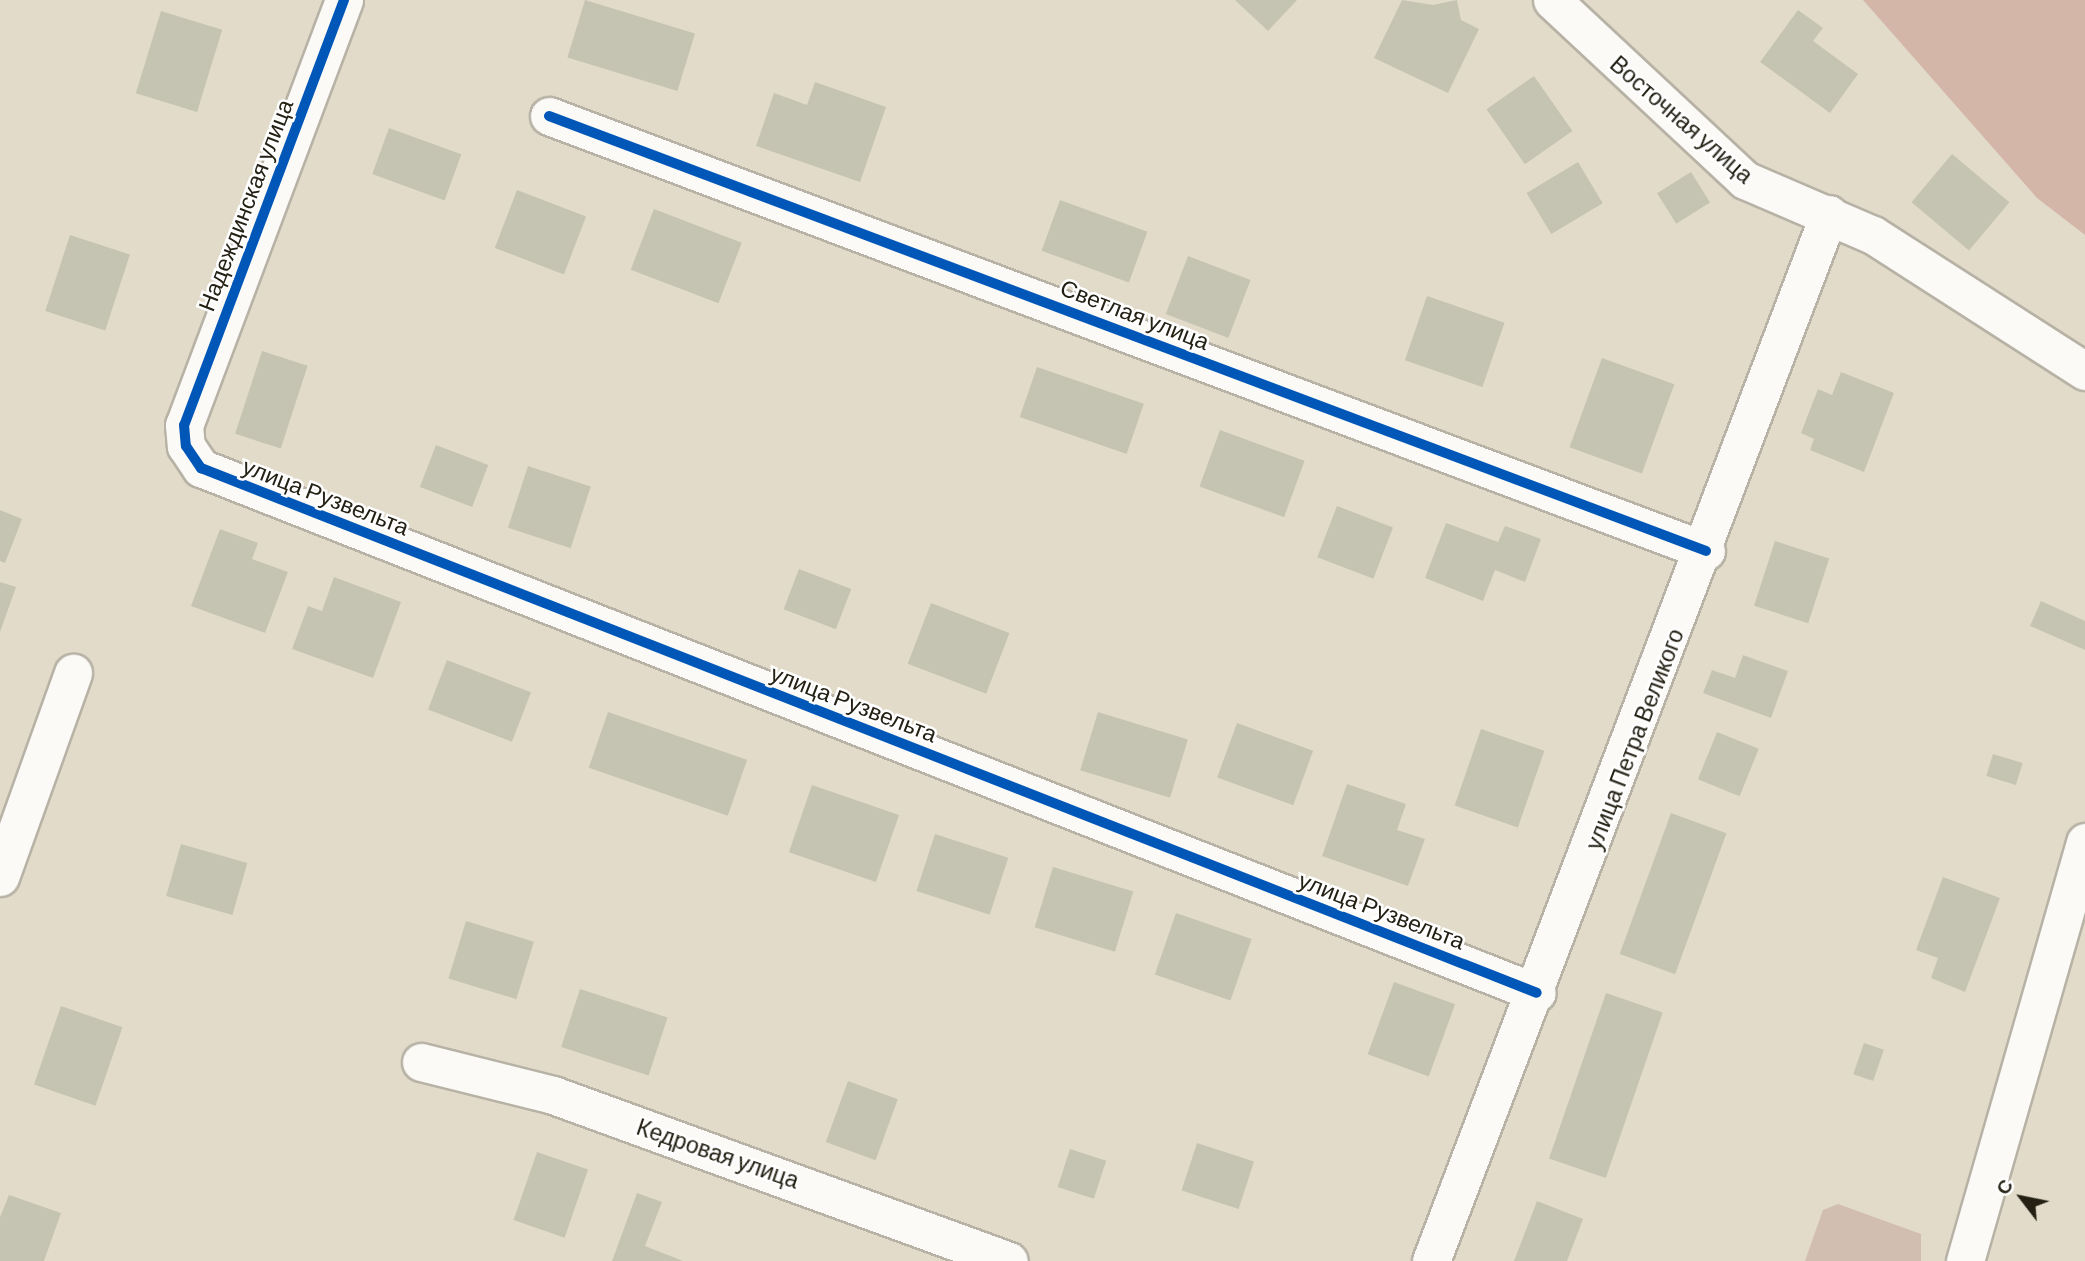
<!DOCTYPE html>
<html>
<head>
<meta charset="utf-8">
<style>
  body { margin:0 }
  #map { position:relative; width:2085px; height:1261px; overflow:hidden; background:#e2dbca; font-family:Barlow,sans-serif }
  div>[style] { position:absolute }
  .green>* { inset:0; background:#d2bdb1 }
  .forest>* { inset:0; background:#d4b6a9 }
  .building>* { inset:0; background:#c5c4b3; transform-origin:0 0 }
  .roads { filter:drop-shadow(2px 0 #b7b2a5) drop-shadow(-2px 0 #b7b2a5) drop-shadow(0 2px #b7b2a5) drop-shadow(0 -2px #b7b2a5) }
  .street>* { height:37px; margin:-18.5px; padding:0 18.5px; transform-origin:18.5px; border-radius:18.5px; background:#fbfaf7 }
  .cycleway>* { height:10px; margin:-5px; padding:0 5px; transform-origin:5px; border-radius:5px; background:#0057b8 }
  span { translate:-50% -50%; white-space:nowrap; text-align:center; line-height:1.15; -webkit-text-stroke:5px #fff; paint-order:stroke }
  .street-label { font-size:23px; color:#242014 }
  .north { position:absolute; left:1987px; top:1163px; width:70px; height:70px; -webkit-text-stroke:5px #fff; paint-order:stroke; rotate:302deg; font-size:19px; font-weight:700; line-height:28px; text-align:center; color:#242014 }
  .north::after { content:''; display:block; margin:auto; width:24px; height:32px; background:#242014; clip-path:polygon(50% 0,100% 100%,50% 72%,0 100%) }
</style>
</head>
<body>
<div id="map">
  <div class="green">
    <div style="clip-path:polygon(1838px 1204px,1921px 1234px,1921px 1261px,1805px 1261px,1823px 1210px)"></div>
  </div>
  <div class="forest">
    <div style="clip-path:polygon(1863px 0,2085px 0,2085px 235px,2037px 198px)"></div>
  </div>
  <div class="building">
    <div style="left:585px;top:0;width:115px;height:60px;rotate:17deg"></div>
    <div style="clip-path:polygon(1235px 0,1297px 0,1268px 31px)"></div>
    <div style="clip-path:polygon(1402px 0,1433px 5px,1457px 0,1461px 20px,1479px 29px,1448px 93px,1374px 58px)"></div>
    <div style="clip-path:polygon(1798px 10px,1823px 28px,1813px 41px,1858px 74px,1830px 113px,1760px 62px)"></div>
    <div style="left:161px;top:11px;width:64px;height:86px;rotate:17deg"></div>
    <div style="left:1534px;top:76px;width:67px;height:58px;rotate:55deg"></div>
    <div style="clip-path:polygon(815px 82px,886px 107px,860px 182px,756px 146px,774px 93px,807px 105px)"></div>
    <div style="left:389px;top:128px;width:77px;height:49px;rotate:20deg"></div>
    <div style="left:1952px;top:154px;width:75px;height:63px;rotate:40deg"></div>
    <div style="left:1578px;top:162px;width:48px;height:60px;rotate:59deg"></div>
    <div style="left:1691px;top:172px;width:36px;height:40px;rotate:58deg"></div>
    <div style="left:517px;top:190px;width:74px;height:62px;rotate:21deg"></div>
    <div style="left:1060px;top:200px;width:93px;height:54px;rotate:20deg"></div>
    <div style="left:654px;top:209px;width:94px;height:65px;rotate:21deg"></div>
    <div style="left:70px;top:235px;width:63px;height:80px;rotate:18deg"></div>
    <div style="left:1188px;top:256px;width:67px;height:62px;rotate:21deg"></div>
    <div style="left:1427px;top:296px;width:82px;height:68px;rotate:19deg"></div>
    <div style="left:262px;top:351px;width:48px;height:87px;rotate:18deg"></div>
    <div style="left:1602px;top:358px;width:77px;height:95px;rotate:20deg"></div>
    <div style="left:1037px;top:367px;width:113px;height:53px;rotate:19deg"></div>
    <div style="clip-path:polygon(1841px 372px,1894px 393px,1864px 472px,1810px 450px,1814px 439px,1801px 433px,1818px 389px,1832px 395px)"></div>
    <div style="left:1220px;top:430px;width:90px;height:60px;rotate:20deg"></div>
    <div style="left:436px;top:445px;width:56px;height:45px;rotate:21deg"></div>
    <div style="left:528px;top:466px;width:66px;height:65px;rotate:18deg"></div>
    <div style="left:1337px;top:506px;width:60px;height:55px;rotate:21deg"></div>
    <div style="clip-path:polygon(0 510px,22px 519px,5px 563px,0 561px)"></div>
    <div style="clip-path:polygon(1446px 523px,1498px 542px,1505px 526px,1541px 539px,1525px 582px,1495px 570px,1483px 601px,1425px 578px)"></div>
    <div style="clip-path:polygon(220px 529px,258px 543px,252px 559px,288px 572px,265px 633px,191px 606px)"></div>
    <div style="left:1775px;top:541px;width:57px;height:68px;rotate:18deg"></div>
    <div style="left:799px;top:569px;width:56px;height:43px;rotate:21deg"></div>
    <div style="clip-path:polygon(334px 577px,401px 602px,373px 678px,292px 649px,308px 606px,322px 611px)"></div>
    <div style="clip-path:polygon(0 582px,16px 587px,0 632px)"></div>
    <div style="clip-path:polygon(2041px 601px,2085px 621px,2085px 650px,2030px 626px)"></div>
    <div style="left:931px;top:603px;width:84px;height:65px;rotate:21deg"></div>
    <div style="clip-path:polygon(1743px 655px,1788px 671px,1771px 718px,1703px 693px,1712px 670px,1735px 678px)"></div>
    <div style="left:447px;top:660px;width:90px;height:53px;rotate:21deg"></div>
    <div style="left:608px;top:712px;width:147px;height:59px;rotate:19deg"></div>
    <div style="left:1098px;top:712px;width:94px;height:61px;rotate:17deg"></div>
    <div style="left:1237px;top:723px;width:81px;height:58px;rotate:20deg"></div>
    <div style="left:1481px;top:729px;width:67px;height:81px;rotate:19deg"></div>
    <div style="left:1717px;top:732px;width:45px;height:51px;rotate:22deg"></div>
    <div style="left:1993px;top:754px;width:31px;height:23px;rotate:17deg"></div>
    <div style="clip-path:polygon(1347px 784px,1406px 804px,1397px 830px,1425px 839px,1408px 886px,1322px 856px)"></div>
    <div style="left:812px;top:785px;width:92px;height:71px;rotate:19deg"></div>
    <div style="left:1671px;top:813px;width:59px;height:150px;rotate:20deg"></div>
    <div style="left:935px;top:834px;width:77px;height:60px;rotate:18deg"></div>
    <div style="left:181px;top:844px;width:69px;height:54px;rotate:16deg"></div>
    <div style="left:1053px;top:867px;width:84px;height:63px;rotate:17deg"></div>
    <div style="clip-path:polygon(1943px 877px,2000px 898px,1965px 992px,1931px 978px,1938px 958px,1916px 950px)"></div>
    <div style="left:1176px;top:913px;width:80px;height:65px;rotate:19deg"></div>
    <div style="left:466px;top:921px;width:71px;height:60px;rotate:17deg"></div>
    <div style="left:1394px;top:982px;width:65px;height:77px;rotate:20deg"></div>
    <div style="left:580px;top:989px;width:92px;height:61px;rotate:18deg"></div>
    <div style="left:1606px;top:993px;width:60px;height:175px;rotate:19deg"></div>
    <div style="left:61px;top:1006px;width:65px;height:83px;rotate:19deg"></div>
    <div style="left:1864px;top:1043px;width:21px;height:33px;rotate:19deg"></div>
    <div style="left:848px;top:1081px;width:53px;height:65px;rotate:20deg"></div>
    <div style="left:1197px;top:1143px;width:60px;height:50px;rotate:18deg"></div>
    <div style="left:1070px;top:1149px;width:38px;height:40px;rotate:18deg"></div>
    <div style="left:537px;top:1152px;width:54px;height:72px;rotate:19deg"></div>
    <div style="clip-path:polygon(637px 1193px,662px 1202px,645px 1246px,683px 1261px,612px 1261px)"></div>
    <div style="clip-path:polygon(9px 1195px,61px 1213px,44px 1261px,0 1261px,0 1217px)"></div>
    <div style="clip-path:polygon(1537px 1201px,1583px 1219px,1567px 1261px,1514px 1261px)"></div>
  </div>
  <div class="roads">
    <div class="street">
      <div style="left:344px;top:0;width:454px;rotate:110.6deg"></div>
      <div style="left:184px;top:425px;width:21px;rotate:85deg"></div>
      <div style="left:186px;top:446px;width:27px;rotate:56deg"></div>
      <div style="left:201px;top:468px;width:1435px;rotate:21.45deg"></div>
      <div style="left:1552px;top:0;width:264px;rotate:43deg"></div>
      <div style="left:1745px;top:180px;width:139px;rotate:23.3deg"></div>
      <div style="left:1873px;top:235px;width:252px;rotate:32.7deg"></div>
      <div style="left:549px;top:116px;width:1236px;rotate:20.6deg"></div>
      <div style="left:0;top:877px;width:217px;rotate:-70.3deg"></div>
      <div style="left:421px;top:1062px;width:136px;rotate:14deg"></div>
      <div style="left:553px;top:1095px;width:485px;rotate:20deg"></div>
      <div style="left:1431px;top:1261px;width:1120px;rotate:-69.19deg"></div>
      <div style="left:1965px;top:1261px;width:436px;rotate:-74deg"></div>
    </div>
  </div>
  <div class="cycleway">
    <div style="left:344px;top:0;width:454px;rotate:110.6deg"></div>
    <div style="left:184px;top:425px;width:21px;rotate:85deg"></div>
    <div style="left:186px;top:446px;width:27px;rotate:56deg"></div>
    <div style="left:201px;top:468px;width:1435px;rotate:21.45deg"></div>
    <div style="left:549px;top:116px;width:1236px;rotate:20.6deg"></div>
  </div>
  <div class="street-label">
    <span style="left:1682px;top:119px;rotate:41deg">Восточная улица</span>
    <span style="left:245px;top:205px;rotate:-69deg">Надеждинская улица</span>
    <span style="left:1135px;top:314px;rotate:21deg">Светлая улица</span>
    <span style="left:326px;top:496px;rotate:21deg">улица Рузвельта</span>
    <span style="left:854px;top:703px;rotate:21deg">улица Рузвельта</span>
    <span style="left:1634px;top:739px;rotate:-69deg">улица Петра Великого</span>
    <span style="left:1382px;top:910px;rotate:21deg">улица Рузвельта</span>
    <span style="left:718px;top:1153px;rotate:19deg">Кедровая улица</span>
  </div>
  <div class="north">С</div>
</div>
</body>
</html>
